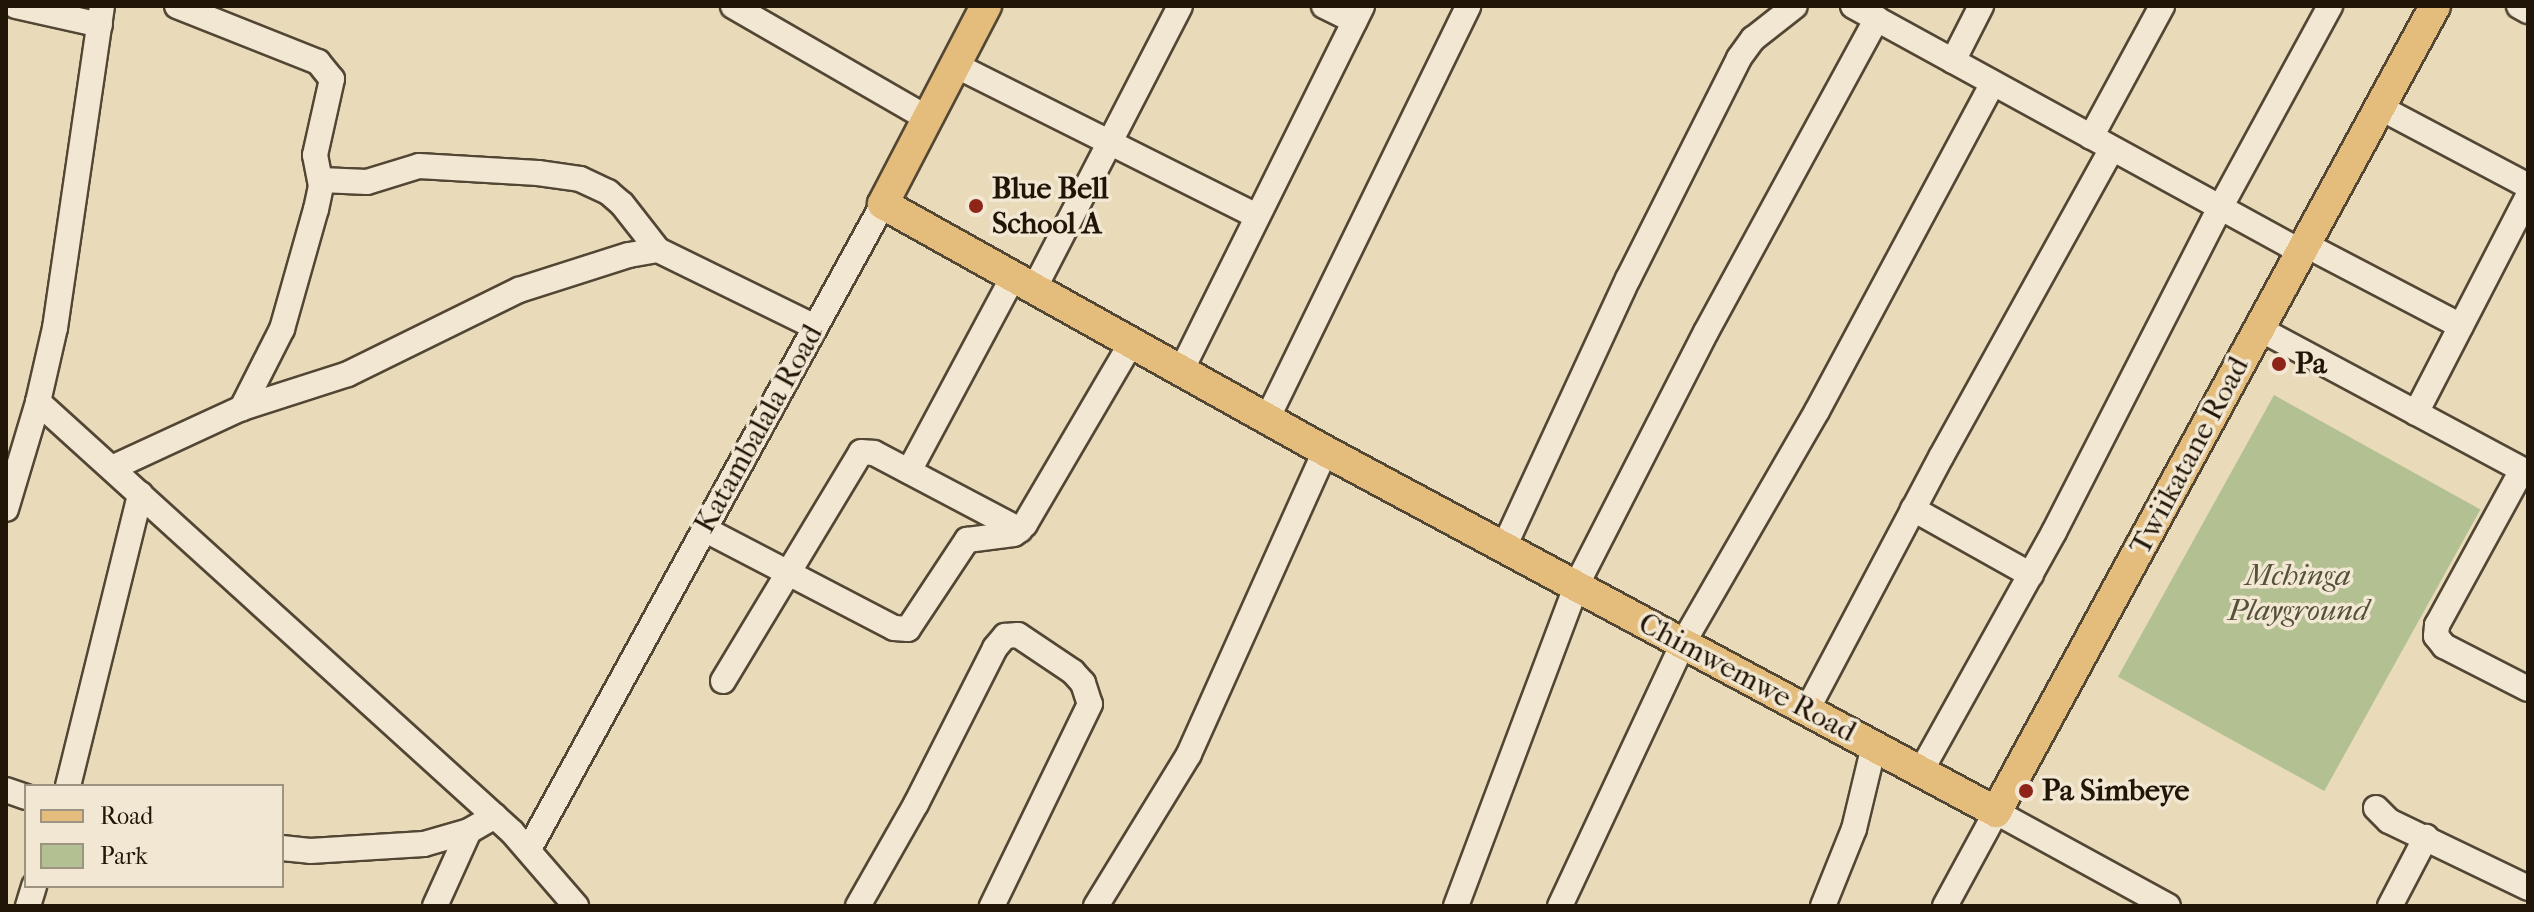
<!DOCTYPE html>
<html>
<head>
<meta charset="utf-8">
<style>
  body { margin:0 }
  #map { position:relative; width:2534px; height:912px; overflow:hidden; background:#e9dab9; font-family:"IM FELL French Canon",serif }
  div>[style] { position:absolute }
  .green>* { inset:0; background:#b3c092; transform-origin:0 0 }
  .roads { filter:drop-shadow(2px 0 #524634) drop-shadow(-2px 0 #524634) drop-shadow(0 2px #524634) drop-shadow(0 -2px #524634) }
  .minor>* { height:24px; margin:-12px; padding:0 12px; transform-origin:12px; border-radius:12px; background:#f1e7d2 }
  .major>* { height:30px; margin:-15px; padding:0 15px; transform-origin:15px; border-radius:15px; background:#e4bd7c }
  .dots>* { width:22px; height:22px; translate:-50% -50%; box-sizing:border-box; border:4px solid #f1e7d2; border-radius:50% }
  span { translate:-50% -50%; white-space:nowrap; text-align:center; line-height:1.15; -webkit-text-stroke:7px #f1e7d2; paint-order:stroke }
  .poi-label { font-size:30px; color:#201507; font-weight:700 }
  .left { translate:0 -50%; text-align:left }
  .street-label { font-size:30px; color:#201507 }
  .park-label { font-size:30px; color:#535138; font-style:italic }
  .frame { position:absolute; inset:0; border:8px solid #201507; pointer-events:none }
  .legend { position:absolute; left:24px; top:784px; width:260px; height:104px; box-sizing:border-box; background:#f1e7d2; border:2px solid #9d9381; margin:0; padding:10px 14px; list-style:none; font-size:24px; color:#201507 }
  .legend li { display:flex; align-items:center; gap:16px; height:40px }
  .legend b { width:40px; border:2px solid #9d9381 }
</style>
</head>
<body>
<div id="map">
  <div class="green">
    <div style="left:2274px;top:395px;width:236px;height:322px;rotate:29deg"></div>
  </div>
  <div class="roads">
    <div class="minor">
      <div style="left:16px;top:6px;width:86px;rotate:12.7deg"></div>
      <div style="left:177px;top:6px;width:152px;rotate:21.7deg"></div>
      <div style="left:318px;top:62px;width:22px;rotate:51deg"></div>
      <div style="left:332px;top:79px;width:78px;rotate:102.6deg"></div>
      <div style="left:315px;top:155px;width:32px;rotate:79deg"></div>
      <div style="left:321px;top:186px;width:24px;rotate:102deg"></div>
      <div style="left:316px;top:209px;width:125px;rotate:105.8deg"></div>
      <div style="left:282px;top:329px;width:89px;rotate:116.9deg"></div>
      <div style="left:733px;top:6px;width:224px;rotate:30deg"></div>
      <div style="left:1324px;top:6px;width:34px;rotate:26deg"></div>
      <div style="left:1853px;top:6px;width:510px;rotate:28.73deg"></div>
      <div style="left:2519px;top:6px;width:10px;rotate:29deg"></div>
      <div style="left:1953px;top:61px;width:62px;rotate:-63deg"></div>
      <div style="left:955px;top:65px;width:338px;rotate:26.6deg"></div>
      <div style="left:2379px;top:107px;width:169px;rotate:27.9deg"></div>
      <div style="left:2091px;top:137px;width:149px;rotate:-61.5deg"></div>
      <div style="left:321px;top:180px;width:46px;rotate:2.5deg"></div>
      <div style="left:367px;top:182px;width:54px;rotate:-17.1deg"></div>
      <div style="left:419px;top:166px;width:119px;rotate:3.4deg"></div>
      <div style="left:538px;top:173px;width:42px;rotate:8.1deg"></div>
      <div style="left:580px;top:179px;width:31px;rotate:25deg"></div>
      <div style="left:608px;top:192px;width:18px;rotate:41deg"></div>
      <div style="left:622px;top:204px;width:58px;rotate:52deg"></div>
      <div style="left:658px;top:250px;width:175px;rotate:26.1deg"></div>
      <div style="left:2304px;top:244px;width:177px;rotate:27.6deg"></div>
      <div style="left:1034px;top:289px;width:318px;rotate:-62.7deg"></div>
      <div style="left:2258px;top:328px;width:306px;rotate:28.2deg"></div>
      <div style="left:1181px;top:371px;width:407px;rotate:-63.6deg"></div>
      <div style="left:38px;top:402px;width:640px;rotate:42.21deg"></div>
      <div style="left:512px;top:832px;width:98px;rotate:49.1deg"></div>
      <div style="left:2416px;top:413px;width:244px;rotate:-62.7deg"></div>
      <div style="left:1267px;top:419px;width:459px;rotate:-64deg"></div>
      <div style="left:112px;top:468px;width:143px;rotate:-24.8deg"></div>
      <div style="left:242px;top:408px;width:111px;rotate:-17.8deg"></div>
      <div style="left:348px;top:374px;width:191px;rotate:-26.2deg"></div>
      <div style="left:519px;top:290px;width:115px;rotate:-17.7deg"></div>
      <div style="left:629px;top:255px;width:29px;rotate:-10deg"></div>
      <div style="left:2522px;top:470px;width:177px;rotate:118.7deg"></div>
      <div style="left:2437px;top:625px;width:11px;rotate:95deg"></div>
      <div style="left:2436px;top:636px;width:13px;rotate:51deg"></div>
      <div style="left:2444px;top:646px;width:94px;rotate:27.1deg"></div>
      <div style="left:909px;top:471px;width:220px;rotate:-61.8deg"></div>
      <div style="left:6px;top:509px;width:112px;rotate:-73.3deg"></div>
      <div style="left:38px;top:402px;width:76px;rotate:-77.1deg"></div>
      <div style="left:55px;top:328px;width:325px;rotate:-81.7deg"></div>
      <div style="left:1913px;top:509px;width:135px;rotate:29.2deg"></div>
      <div style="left:704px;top:529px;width:214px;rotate:27.5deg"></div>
      <div style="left:894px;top:628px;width:14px;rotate:4deg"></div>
      <div style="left:908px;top:629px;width:107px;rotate:-56.5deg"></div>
      <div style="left:967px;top:540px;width:47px;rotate:-7.3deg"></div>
      <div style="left:1014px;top:534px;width:15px;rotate:-42deg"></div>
      <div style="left:1025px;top:524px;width:210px;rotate:-59.6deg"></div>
      <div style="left:1504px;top:547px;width:295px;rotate:-65.2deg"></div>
      <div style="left:1628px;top:279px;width:247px;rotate:-63.3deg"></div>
      <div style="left:1739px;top:58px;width:24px;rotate:-54deg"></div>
      <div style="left:1753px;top:39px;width:53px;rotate:-38.2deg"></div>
      <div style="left:723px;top:681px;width:267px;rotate:-58.9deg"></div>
      <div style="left:861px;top:452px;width:13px;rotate:4deg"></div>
      <div style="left:874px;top:453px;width:165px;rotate:27.8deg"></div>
      <div style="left:1807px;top:710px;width:286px;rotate:-62.1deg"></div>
      <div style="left:1941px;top:457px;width:352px;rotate:-61deg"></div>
      <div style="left:1921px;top:771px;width:274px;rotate:-60.9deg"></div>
      <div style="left:2054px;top:532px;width:364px;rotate:-62.9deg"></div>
      <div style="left:2220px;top:208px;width:230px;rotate:-61.4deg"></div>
      <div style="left:68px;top:786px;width:301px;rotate:-76.1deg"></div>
      <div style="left:6px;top:790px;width:21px;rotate:19deg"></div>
      <div style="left:2376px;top:808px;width:18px;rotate:45deg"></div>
      <div style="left:2389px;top:821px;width:154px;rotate:25.7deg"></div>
      <div style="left:282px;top:848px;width:28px;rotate:6deg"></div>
      <div style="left:310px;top:851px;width:114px;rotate:-3.5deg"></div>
      <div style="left:424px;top:844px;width:47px;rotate:-16.1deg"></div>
      <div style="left:469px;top:831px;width:30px;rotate:-30deg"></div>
      <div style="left:529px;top:849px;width:736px;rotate:-61.24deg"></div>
      <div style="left:28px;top:906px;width:21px;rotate:-73deg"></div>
      <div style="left:435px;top:906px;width:82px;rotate:-65.6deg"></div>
      <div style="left:858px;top:906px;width:117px;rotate:-60.4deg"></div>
      <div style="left:916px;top:804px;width:175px;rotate:-63.1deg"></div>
      <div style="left:995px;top:648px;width:16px;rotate:-50deg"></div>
      <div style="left:1005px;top:636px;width:13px;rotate:-4deg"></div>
      <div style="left:1018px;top:635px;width:66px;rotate:33.9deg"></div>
      <div style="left:1073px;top:672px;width:15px;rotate:48deg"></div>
      <div style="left:1083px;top:683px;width:22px;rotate:72deg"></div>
      <div style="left:1090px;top:704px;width:225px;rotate:115.9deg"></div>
      <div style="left:1096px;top:906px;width:178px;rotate:-58.5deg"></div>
      <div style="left:1189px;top:754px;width:332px;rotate:-65.8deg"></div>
      <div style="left:1456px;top:906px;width:342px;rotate:-69.4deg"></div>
      <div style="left:1576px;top:586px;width:285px;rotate:-62.9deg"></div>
      <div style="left:1706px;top:332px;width:357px;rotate:-61.4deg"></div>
      <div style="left:1560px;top:906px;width:290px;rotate:-64.9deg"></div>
      <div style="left:1683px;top:643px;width:268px;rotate:-60deg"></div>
      <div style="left:1817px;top:411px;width:372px;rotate:-61.8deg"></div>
      <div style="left:1823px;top:906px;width:83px;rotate:-68.1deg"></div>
      <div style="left:1854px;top:829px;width:85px;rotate:-76.5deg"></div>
      <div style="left:1945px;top:906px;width:107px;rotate:-61.5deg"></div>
      <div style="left:1996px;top:812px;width:196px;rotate:28.7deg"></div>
      <div style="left:2390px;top:906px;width:78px;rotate:-62.4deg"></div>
    </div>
    <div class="major">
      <div style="left:986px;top:6px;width:223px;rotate:117.5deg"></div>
      <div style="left:883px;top:204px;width:506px;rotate:29.2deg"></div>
      <div style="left:1325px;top:451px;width:762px;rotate:28.28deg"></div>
      <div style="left:1996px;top:812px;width:918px;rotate:-61.42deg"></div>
    </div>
  </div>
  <div class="dots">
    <div style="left:976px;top:206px;background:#8f2418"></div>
    <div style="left:2279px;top:364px;background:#8f2418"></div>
    <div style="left:2026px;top:791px;background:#8f2418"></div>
  </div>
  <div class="poi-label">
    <span class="left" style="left:992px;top:206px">Blue Bell<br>School A</span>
    <span class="left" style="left:2295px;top:364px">Pa</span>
    <span class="left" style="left:2042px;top:791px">Pa Simbeye</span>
  </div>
  <div class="street-label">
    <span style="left:759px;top:429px;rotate:-61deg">Katambalala Road</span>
    <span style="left:2190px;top:456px;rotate:-62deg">Twiikatane Road</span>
    <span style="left:1747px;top:678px;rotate:28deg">Chimwemwe Road</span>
  </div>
  <div class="park-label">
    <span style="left:2298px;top:593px">Mchinga<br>Playground</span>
  </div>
  <div class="frame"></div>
  <ul class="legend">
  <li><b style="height:10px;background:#e4bd7c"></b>Road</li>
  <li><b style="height:22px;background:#b3c092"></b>Park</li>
  </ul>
</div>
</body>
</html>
